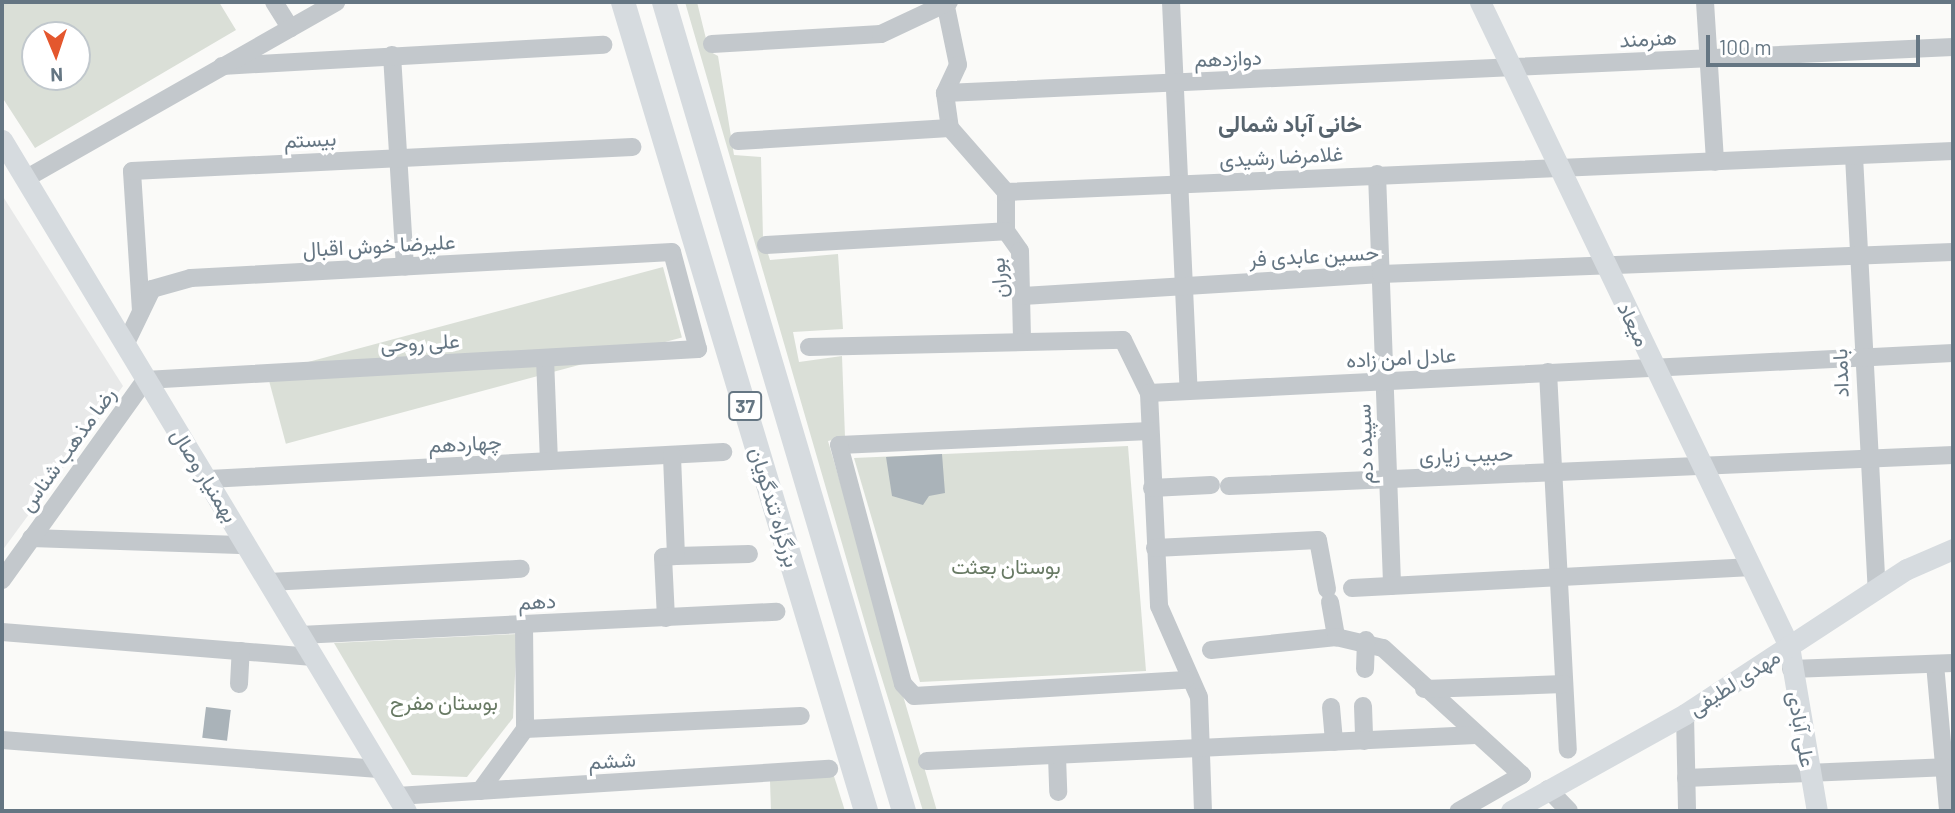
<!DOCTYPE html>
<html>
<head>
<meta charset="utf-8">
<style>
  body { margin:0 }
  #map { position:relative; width:1955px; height:813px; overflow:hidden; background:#fafaf8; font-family:Barlow,Vazirmatn,sans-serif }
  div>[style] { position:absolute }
  .built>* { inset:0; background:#e8e9e9 }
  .green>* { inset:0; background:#dadfd7; transform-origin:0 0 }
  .building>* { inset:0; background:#aab3b9; transform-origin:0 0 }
  .minor>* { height:18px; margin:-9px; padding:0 9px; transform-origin:9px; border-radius:9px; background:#c3c8cc }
  .major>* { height:21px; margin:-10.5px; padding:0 10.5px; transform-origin:10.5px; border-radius:10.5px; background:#d6dbdf }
  .highway>* { height:24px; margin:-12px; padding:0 12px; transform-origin:12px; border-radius:12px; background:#d6dbdf }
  span { translate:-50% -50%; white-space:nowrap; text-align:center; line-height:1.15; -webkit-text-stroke:7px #fff; paint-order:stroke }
  .shield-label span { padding:2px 5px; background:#fff; border:2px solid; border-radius:5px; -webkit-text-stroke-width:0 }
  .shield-label { font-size:19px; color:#657683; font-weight:700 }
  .street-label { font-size:21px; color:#657683 }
  .park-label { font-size:21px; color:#687a64 }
  .neighbourhood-label { font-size:23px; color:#57646e; font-weight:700 }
  .frame { position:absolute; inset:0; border:4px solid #657683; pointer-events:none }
  .north { position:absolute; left:21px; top:21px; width:70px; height:70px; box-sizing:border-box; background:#fff; border:2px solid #c1c8cd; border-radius:50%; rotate:178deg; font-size:19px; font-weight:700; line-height:28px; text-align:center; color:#657683 }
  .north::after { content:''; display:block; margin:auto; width:24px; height:32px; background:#e4572e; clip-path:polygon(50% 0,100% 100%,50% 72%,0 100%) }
  .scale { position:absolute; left:1706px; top:35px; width:214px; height:32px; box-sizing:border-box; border:4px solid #657683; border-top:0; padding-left:9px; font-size:21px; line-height:24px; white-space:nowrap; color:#657683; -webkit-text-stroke:5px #fff; paint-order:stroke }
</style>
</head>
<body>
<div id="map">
  <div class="built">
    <div style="clip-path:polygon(2px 195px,123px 386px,2px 551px)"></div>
  </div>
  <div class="green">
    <div style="clip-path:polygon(evenodd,2px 2px,219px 2px,236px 30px,35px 148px,2px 97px,2px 2px,77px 35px,77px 77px,35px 77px,35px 35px,77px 35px)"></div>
    <div style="clip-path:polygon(685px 2px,697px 2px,709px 51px,718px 56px,734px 155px,761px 157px,763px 238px,770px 260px,838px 254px,843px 329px,793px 332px,799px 362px,842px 356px,845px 437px,828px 441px,937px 811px,923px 811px,870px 640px)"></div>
    <div style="left:663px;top:267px;width:73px;height:410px;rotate:75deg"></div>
    <div style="clip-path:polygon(1128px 446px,1146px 671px,920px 682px,854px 458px)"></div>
    <div style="clip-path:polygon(517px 634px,513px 718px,467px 777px,412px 775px,334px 643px)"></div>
    <div style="clip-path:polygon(833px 773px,845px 811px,771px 811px,770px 781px)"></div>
  </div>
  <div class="building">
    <div style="clip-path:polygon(942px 454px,945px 493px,929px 496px,923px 505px,892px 496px,886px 457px)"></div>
    <div style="left:206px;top:707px;width:25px;height:31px;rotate:7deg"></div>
  </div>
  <div class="minor">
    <div style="left:274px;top:2px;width:31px;rotate:58deg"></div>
    <div style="left:945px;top:2px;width:64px;rotate:78.3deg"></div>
    <div style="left:958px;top:65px;width:31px;rotate:115deg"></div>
    <div style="left:945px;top:93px;width:35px;rotate:82deg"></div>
    <div style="left:950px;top:128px;width:85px;rotate:48.8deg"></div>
    <div style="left:1006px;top:192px;width:39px;rotate:90deg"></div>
    <div style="left:1006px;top:231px;width:24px;rotate:55deg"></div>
    <div style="left:1020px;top:251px;width:88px;rotate:88.7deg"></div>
    <div style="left:1171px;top:2px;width:389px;rotate:87.4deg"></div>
    <div style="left:1705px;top:2px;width:160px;rotate:86.4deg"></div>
    <div style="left:712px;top:44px;width:169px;rotate:-3.4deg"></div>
    <div style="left:881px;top:34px;width:75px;rotate:-25.2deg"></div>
    <div style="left:392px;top:55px;width:212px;rotate:86.5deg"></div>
    <div style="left:222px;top:66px;width:382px;rotate:-3.2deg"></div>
    <div style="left:945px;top:93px;width:1009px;rotate:-2.61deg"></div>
    <div style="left:738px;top:141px;width:212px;rotate:-3.5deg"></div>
    <div style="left:1854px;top:156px;width:433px;rotate:87deg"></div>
    <div style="left:1377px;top:174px;width:412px;rotate:87.9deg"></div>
    <div style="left:25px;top:179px;width:358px;rotate:-29.6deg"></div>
    <div style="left:1006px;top:192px;width:948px;rotate:-2.48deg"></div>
    <div style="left:766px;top:245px;width:240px;rotate:-3.3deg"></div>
    <div style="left:1023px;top:296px;width:359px;rotate:-3.5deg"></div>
    <div style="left:1381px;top:274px;width:572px;rotate:-2.2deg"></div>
    <div style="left:141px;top:311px;width:140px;rotate:-93.7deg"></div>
    <div style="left:132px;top:171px;width:501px;rotate:-2.75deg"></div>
    <div style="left:809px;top:347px;width:314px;rotate:-1.3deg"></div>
    <div style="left:1123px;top:340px;width:59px;rotate:63.9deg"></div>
    <div style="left:1149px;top:393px;width:213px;rotate:87.3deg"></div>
    <div style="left:1159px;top:606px;width:99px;rotate:66.3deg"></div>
    <div style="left:1199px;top:697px;width:114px;rotate:88deg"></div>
    <div style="left:545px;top:358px;width:103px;rotate:87.8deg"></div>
    <div style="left:1548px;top:372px;width:378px;rotate:87deg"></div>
    <div style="left:1149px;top:393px;width:805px;rotate:-2.85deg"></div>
    <div style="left:1150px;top:431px;width:311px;rotate:177.4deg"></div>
    <div style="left:839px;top:445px;width:247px;rotate:75deg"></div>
    <div style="left:903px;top:684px;width:16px;rotate:47deg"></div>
    <div style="left:914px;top:696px;width:272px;rotate:-3.4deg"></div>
    <div style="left:209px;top:479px;width:515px;rotate:-3.01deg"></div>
    <div style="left:1229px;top:486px;width:725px;rotate:-2.45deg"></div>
    <div style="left:1152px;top:488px;width:59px;rotate:-2.9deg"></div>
    <div style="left:31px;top:538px;width:216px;rotate:1.9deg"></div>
    <div style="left:1155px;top:548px;width:163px;rotate:-2.8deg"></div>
    <div style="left:1318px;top:540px;width:50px;rotate:79.6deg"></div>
    <div style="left:676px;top:556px;width:73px;rotate:-1.6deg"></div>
    <div style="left:2px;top:580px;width:246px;rotate:-54.4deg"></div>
    <div style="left:145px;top:380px;width:554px;rotate:-3.21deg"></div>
    <div style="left:698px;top:349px;width:100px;rotate:-105deg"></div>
    <div style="left:672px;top:252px;width:482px;rotate:176.9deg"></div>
    <div style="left:191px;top:278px;width:41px;rotate:164.2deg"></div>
    <div style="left:152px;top:289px;width:62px;rotate:115.7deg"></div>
    <div style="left:269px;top:582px;width:252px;rotate:-3deg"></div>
    <div style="left:1352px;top:588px;width:396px;rotate:-3deg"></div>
    <div style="left:1330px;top:602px;width:36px;rotate:80deg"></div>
    <div style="left:666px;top:618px;width:61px;rotate:-92.8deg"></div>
    <div style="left:663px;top:557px;width:13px;rotate:-4deg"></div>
    <div style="left:676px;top:556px;width:101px;rotate:-92.3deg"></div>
    <div style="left:524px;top:625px;width:104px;rotate:89.4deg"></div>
    <div style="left:2px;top:632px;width:312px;rotate:4.6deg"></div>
    <div style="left:300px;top:635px;width:477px;rotate:-2.8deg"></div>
    <div style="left:1211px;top:650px;width:126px;rotate:-5.9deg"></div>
    <div style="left:1336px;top:637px;width:48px;rotate:13.2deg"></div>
    <div style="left:1383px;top:648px;width:188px;rotate:42.4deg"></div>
    <div style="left:1522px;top:775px;width:73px;rotate:150.3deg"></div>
    <div style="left:1935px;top:664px;width:148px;rotate:84.9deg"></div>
    <div style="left:1365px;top:669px;width:29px;rotate:-88deg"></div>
    <div style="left:1791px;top:669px;width:162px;rotate:-2.1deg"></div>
    <div style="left:239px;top:684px;width:33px;rotate:-87deg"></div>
    <div style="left:1424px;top:689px;width:140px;rotate:-2deg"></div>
    <div style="left:1363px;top:706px;width:35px;rotate:88deg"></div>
    <div style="left:1331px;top:707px;width:35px;rotate:85deg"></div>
    <div style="left:1685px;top:714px;width:97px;rotate:88.8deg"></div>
    <div style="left:2px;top:740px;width:381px;rotate:4.4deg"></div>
    <div style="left:1057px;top:756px;width:36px;rotate:88deg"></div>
    <div style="left:927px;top:761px;width:549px;rotate:-2.72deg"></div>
    <div style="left:1686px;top:778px;width:258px;rotate:-2.4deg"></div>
    <div style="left:1548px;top:789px;width:30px;rotate:46deg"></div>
    <div style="left:480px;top:791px;width:77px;rotate:-54deg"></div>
    <div style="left:525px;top:729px;width:276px;rotate:-2.7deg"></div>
    <div style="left:397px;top:796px;width:433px;rotate:-3.6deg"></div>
  </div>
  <div class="major">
    <div style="left:1480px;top:2px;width:714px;rotate:64.37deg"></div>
    <div style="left:1789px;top:646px;width:167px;rotate:80.4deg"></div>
    <div style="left:2px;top:140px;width:783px;rotate:58.95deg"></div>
    <div style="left:1511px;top:811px;width:199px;rotate:-29.1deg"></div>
    <div style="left:1685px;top:714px;width:265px;rotate:-33.2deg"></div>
    <div style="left:1907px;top:569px;width:50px;rotate:-23.5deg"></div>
  </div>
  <div class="highway">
    <div style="left:623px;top:2px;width:845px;rotate:73.28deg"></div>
    <div style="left:664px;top:2px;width:844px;rotate:73.48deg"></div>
  </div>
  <div class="shield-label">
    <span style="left:745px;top:406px">37</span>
  </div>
  <div class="street-label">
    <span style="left:1648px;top:38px;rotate:-3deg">هنرمند</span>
    <span style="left:1228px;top:58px;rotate:-2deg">دوازدهم</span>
    <span style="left:310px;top:139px;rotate:-3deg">بیستم</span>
    <span style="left:1281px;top:156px;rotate:-3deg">غلامرضا رشیدی</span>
    <span style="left:379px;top:245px;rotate:-3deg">علیرضا خوش اقبال</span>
    <span style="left:1314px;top:255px;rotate:-3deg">حسین عابدی‌ فر</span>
    <span style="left:998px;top:278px;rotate:-95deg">بوران</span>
    <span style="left:1634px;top:324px;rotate:64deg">میعاد</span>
    <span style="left:420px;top:342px;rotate:-3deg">علی روحی</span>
    <span style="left:1401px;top:357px;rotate:-3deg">عادل امن زاده</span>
    <span style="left:1840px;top:373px;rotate:-92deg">بامداد</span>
    <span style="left:465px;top:443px;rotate:-3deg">چهاردهم</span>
    <span style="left:1364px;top:444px;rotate:-92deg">سپیده دم</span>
    <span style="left:67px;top:449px;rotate:-54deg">رضا مذهب شناس</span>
    <span style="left:1466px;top:454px;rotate:-2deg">حبیب زیاری</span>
    <span style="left:205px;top:475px;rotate:58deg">بهمنیار وصال</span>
    <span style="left:775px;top:507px;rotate:73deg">بزرگراه تندگویان</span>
    <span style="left:537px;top:601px;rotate:-3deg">دهم</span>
    <span style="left:1734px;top:682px;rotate:-33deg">مهدی لطیفی</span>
    <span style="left:1802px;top:729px;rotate:80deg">علی آبادی</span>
    <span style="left:612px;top:760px;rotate:-4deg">ششم</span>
  </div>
  <div class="park-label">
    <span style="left:1006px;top:566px">بوستان بعثت</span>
    <span style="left:444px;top:702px">بوستان مفرح</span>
  </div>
  <div class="neighbourhood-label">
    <span style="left:1290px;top:123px">خانی آباد شمالی</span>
  </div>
  <div class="frame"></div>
  <div class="north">N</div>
  <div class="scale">100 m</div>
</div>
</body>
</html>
